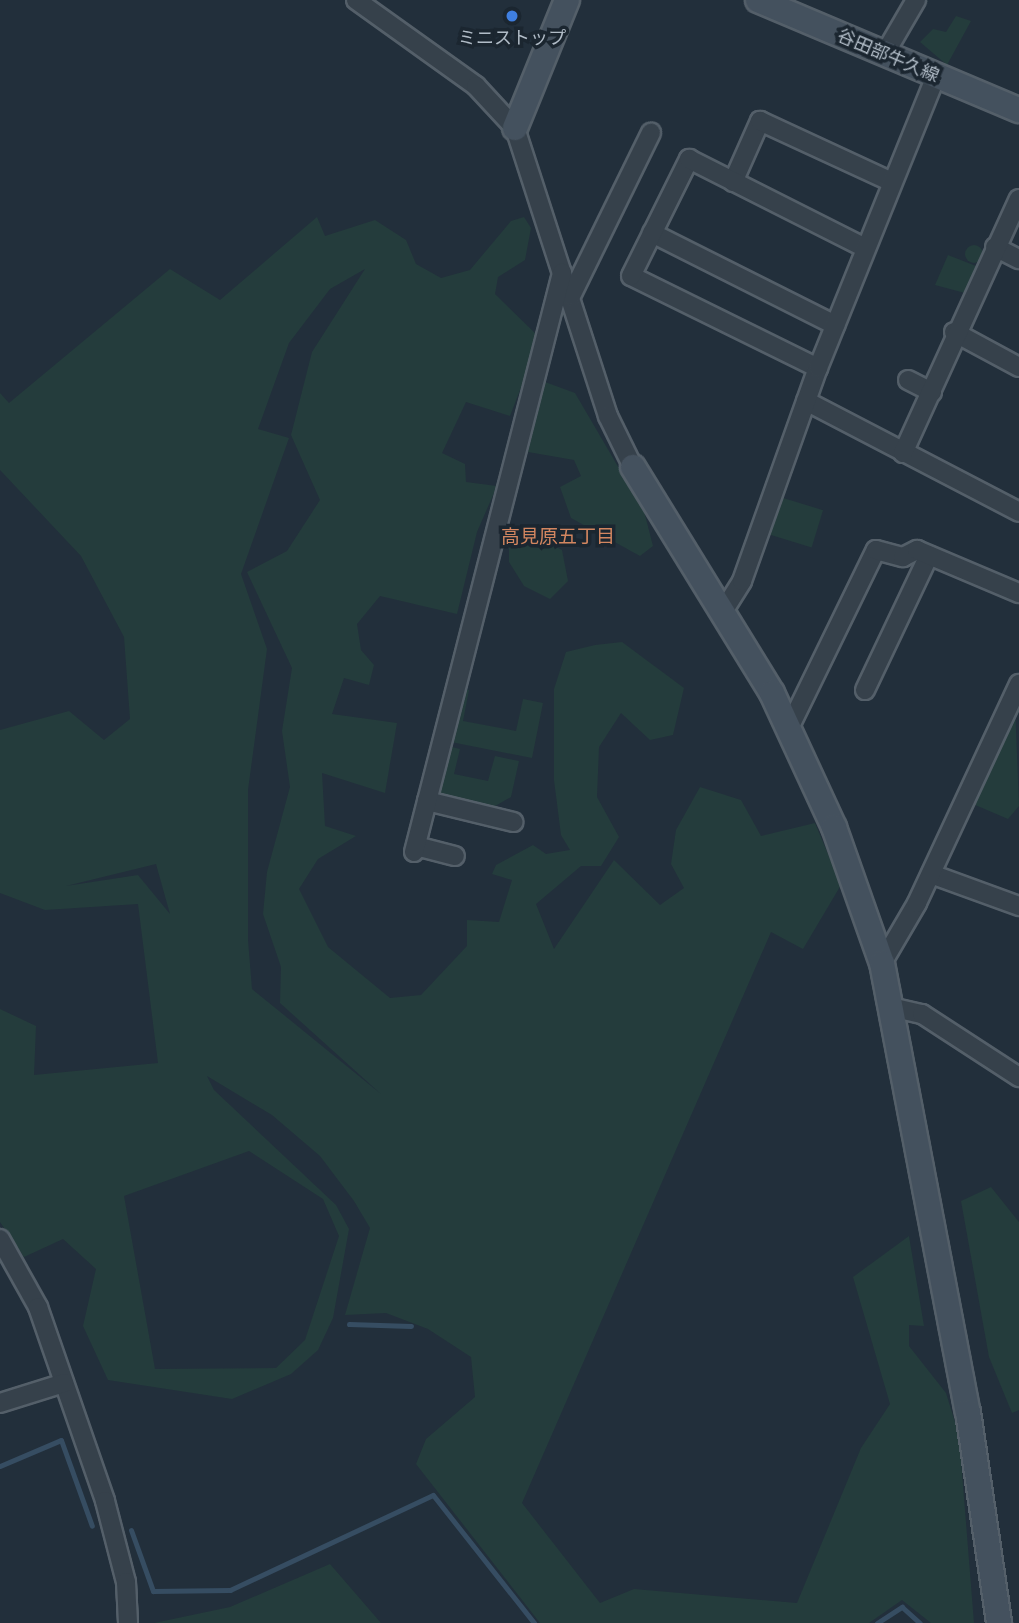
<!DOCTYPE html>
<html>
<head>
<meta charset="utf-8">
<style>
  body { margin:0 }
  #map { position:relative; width:1019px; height:1623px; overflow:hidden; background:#222f3b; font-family:Inter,"Noto Sans JP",sans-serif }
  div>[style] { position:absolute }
  .green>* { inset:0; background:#243c3c; transform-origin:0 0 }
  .round { border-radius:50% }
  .stream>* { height:5px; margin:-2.5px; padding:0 2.5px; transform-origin:2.5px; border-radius:2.5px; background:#364d62 }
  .roads { filter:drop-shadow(2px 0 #545f69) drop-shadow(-2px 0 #545f69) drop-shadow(0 2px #545f69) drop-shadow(0 -2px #545f69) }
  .street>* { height:18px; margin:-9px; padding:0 9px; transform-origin:9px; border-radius:9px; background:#36414b }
  .secondary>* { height:24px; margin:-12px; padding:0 12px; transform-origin:12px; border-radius:12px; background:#44515e }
  .dots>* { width:19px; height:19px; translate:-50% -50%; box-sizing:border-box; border:4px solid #1b2630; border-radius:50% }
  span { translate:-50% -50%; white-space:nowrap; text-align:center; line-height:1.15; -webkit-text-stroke:7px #1b2630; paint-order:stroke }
  .poi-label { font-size:18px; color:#b1bcc7 }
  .street-label { font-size:18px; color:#b1bcc7 }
  .neighbourhood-label { font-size:19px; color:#d38660 }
</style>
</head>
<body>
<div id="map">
  <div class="green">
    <div style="clip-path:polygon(956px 16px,971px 21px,947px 65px,920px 42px,933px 29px,946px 32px)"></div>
    <div style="clip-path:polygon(evenodd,317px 217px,325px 236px,375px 220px,406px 240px,416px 264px,441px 278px,470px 270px,511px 221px,524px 217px,531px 228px,525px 260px,498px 277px,495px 294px,540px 338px,510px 416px,466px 402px,442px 453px,465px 464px,466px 482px,497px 486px,477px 532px,457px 614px,380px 596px,357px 624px,361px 650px,374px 665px,369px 685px,344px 678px,332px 714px,397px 723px,385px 793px,322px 773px,325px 826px,356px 836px,318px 859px,299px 889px,328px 947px,390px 998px,421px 995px,467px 946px,467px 920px,499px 922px,512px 880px,492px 874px,496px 865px,533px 845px,546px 854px,570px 850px,561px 835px,554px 780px,554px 689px,566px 652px,595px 645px,622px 642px,684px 688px,673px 735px,650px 740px,621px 713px,599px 747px,597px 797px,619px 837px,601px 866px,581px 866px,536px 904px,554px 949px,614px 860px,660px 905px,684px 888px,671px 864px,676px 830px,700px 787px,741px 800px,761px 836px,815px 823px,841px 885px,803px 949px,771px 932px,522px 1503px,600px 1603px,634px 1589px,797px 1603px,861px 1448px,890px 1404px,853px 1277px,909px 1236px,924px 1326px,909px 1325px,909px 1346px,946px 1393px,959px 1435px,974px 1623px,931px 1623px,902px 1600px,869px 1623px,540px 1623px,416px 1464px,426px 1439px,475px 1397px,471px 1357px,428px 1329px,386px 1313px,345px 1315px,370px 1228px,354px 1201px,320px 1156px,272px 1115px,207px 1076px,214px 1090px,336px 1205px,349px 1229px,333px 1318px,318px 1350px,291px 1374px,232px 1399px,108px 1380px,83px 1326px,96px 1269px,63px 1239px,24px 1257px,0 1222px,0 1009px,36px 1026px,34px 1075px,158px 1063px,138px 904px,45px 910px,0 893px,0 730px,69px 711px,104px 740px,130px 719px,124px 637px,81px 556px,0 470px,0 393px,9px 403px,170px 269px,220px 300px,317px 217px,365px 269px,312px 352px,291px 435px,320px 500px,287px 551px,247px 572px,292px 668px,282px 731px,290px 787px,267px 872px,263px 914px,281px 967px,280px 1003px,381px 1094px,252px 989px,248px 940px,248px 790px,267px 649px,241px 574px,289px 438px,258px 429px,289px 343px,330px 289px,365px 269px,317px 217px,156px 864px,170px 914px,138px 875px,66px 886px,156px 864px,317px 217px,249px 1151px,323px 1199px,339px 1236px,305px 1340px,276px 1368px,155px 1369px,124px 1196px,249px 1151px)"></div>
    <div class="round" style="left:965px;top:245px;width:18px;height:18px"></div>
    <div style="clip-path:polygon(948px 255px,976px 266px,965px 293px,935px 285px)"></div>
    <div style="clip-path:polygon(545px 382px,575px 393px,644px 511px,653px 546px,640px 556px,571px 518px,560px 487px,581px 476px,574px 460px,528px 452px)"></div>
    <div style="left:780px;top:497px;width:45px;height:39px;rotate:17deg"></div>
    <div style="clip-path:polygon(529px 532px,562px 550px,568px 581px,550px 599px,524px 586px,509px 562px,509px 543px)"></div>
    <div style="clip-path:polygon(461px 689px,469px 690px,463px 721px,516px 731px,523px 699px,543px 703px,532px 758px,451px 742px)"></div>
    <div style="clip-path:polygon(1015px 703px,1019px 806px,1008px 819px,973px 804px)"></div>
    <div style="clip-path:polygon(448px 746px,460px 749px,454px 774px,488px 781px,495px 756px,519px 761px,511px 797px,490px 809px,436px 797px)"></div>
    <div style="clip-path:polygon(991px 1187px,1019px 1222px,1019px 1410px,1012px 1413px,989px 1357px,961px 1201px)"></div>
    <div style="clip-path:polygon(330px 1564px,381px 1623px,154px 1623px,230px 1607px)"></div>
  </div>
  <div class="stream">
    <div style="left:349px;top:1324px;width:62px;rotate:1.8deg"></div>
    <div style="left:0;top:1466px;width:66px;rotate:-23.1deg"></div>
    <div style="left:61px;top:1440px;width:91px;rotate:70.2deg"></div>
    <div style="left:131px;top:1530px;width:65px;rotate:70.2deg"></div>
    <div style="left:153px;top:1591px;width:77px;rotate:-0.7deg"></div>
    <div style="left:230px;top:1590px;width:224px;rotate:-25.1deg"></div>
    <div style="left:433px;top:1495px;width:163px;rotate:51.7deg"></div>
    <div style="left:877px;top:1623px;width:30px;rotate:-33deg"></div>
    <div style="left:902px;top:1607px;width:24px;rotate:42deg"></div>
  </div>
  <div class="roads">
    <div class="street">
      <div style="left:356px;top:0;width:148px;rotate:35.6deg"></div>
      <div style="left:476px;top:86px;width:57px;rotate:47.1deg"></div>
      <div style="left:515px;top:128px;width:303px;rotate:72.1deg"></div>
      <div style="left:608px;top:416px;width:57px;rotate:63.9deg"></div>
      <div style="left:884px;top:55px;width:64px;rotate:-59.8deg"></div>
      <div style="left:733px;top:182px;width:67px;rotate:-66.1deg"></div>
      <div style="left:760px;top:121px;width:145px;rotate:24.8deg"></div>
      <div style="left:652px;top:233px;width:205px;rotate:26.7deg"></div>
      <div style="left:995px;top:247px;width:27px;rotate:27deg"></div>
      <div style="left:571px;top:296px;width:182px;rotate:-63.9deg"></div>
      <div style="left:954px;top:332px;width:74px;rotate:28.3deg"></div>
      <div style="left:818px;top:368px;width:208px;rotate:-153.8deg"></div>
      <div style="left:631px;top:276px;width:131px;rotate:-63.6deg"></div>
      <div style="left:689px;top:159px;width:197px;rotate:26.8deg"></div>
      <div style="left:908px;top:380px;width:27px;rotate:27deg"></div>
      <div style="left:806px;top:401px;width:240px;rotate:27.5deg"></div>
      <div style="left:903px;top:453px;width:279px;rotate:-65.5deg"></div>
      <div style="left:724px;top:610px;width:34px;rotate:-58deg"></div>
      <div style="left:742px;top:581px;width:226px;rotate:-70.4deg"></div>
      <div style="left:818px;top:368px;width:315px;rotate:-68deg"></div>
      <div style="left:865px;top:690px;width:149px;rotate:-64.6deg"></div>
      <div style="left:789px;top:728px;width:198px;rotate:-64deg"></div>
      <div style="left:876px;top:550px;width:28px;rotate:15deg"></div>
      <div style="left:903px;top:557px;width:16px;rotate:-27deg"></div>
      <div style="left:917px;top:550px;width:111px;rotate:22.9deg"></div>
      <div style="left:427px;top:801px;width:89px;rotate:13.7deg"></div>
      <div style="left:416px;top:846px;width:40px;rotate:14.4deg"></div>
      <div style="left:414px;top:852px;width:598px;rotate:-75.66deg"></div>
      <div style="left:931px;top:874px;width:94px;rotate:20deg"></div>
      <div style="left:882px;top:963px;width:69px;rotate:-59.7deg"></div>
      <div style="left:917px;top:903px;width:242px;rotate:-65deg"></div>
      <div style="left:895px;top:1008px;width:28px;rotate:13deg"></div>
      <div style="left:922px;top:1014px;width:116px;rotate:33deg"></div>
      <div style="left:0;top:1239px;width:78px;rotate:60.8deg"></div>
      <div style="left:38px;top:1307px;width:205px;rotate:70.9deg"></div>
      <div style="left:105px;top:1501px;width:84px;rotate:75.5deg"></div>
      <div style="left:126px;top:1582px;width:41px;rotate:87.2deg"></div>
      <div style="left:0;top:1403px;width:67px;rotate:-17.4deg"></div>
    </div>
    <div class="secondary">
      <div style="left:758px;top:0;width:283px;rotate:22.9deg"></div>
      <div style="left:515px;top:128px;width:138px;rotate:-67.9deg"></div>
      <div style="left:633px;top:467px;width:265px;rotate:58.4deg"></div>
      <div style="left:772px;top:693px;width:148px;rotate:65.2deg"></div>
      <div style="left:834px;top:827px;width:144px;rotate:70.6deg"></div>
      <div style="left:882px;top:963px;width:457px;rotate:79.2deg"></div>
      <div style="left:968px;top:1412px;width:213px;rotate:81.6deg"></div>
    </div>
  </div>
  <div class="dots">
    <div style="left:512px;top:16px;background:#3f7fe0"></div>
  </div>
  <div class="poi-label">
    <span style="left:512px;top:38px">ミニストップ</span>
  </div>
  <div class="street-label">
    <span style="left:888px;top:56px;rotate:23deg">谷田部牛久線</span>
  </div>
  <div class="neighbourhood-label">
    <span style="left:558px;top:537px">高見原五丁目</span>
  </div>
</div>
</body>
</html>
